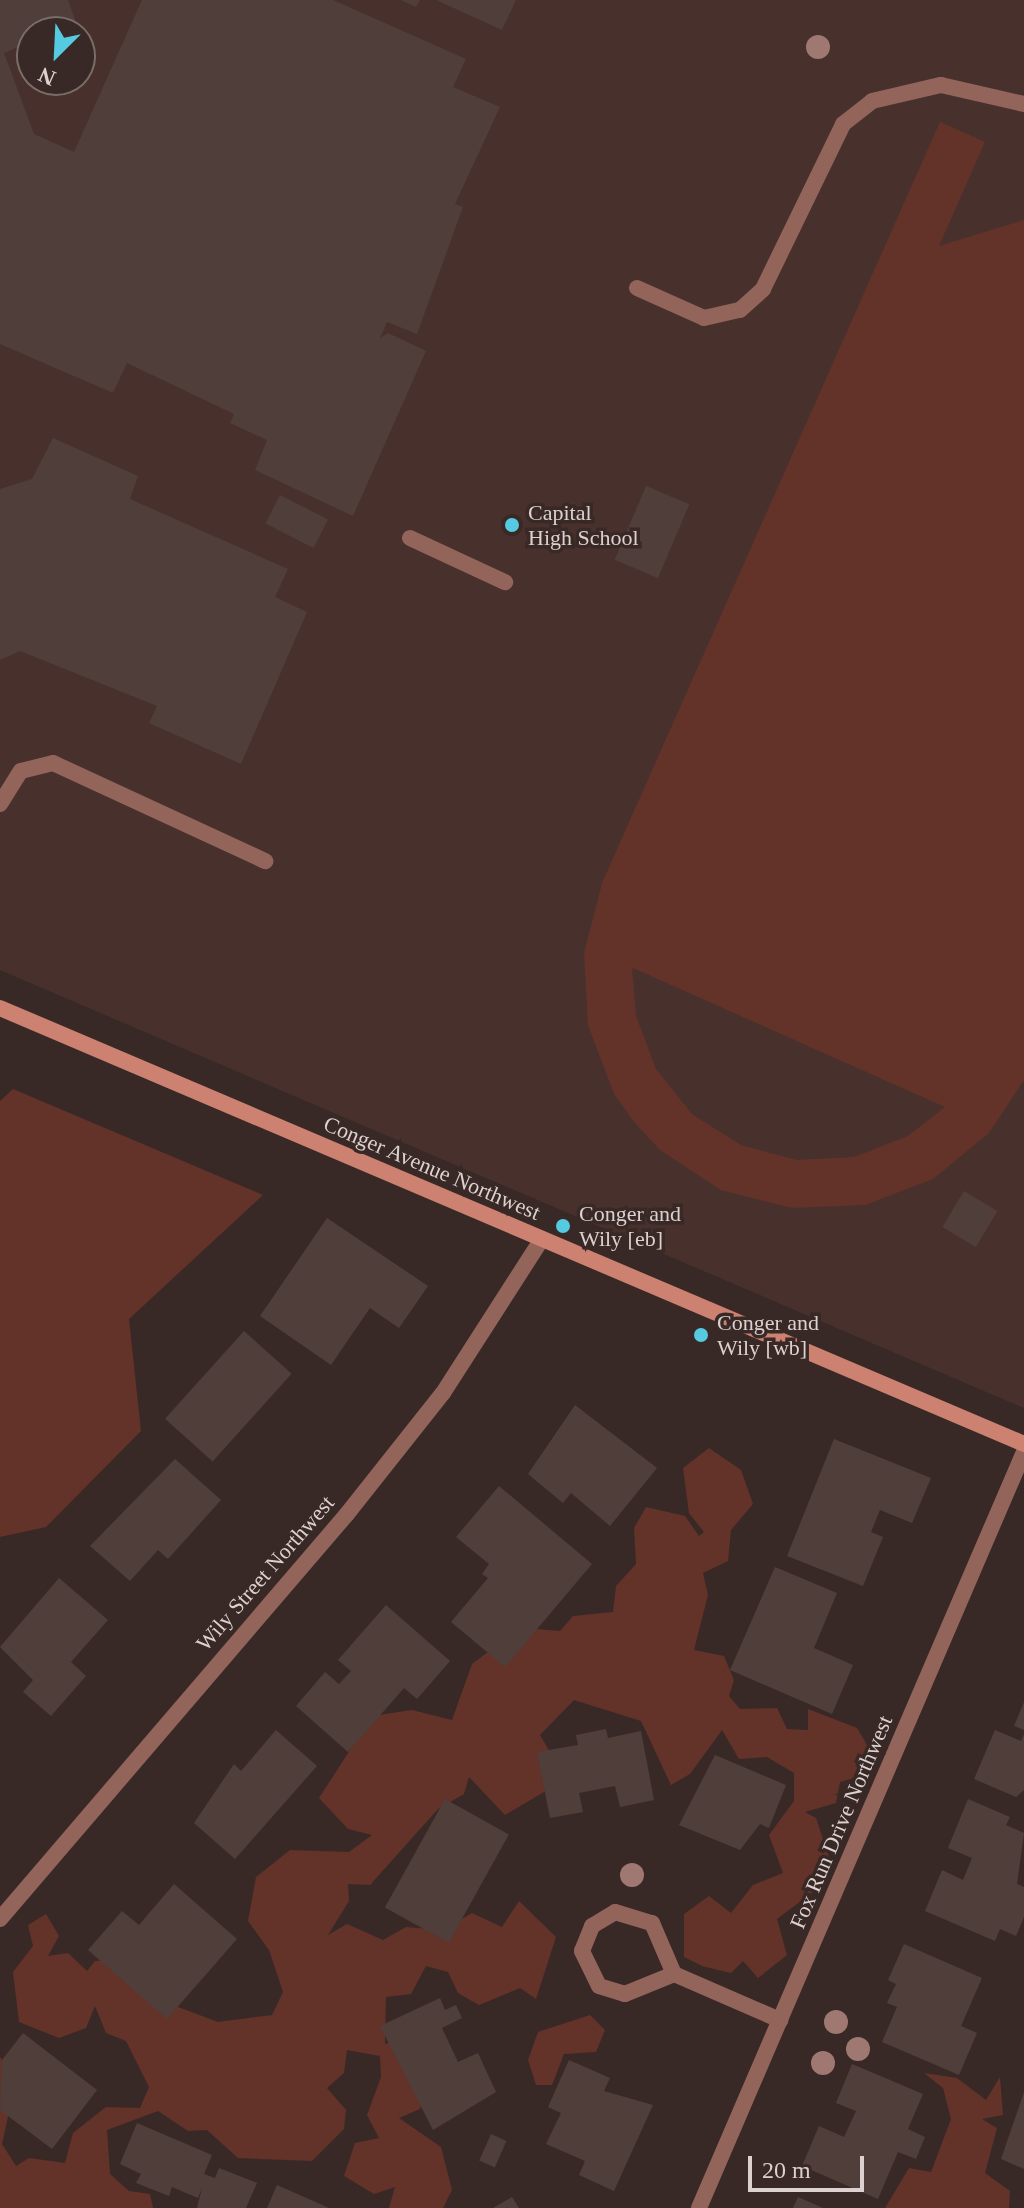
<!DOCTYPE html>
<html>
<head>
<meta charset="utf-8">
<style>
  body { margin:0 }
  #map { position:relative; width:1024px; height:2208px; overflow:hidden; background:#392926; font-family:Georgia,serif }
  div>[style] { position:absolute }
  .built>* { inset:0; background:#48312c }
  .green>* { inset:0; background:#633229 }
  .building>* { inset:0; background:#503e3a; transform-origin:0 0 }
  .lane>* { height:16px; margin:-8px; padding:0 8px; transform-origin:8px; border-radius:8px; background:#93645a }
  .street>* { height:16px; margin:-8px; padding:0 8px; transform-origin:8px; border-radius:8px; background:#93645a }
  .secondary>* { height:16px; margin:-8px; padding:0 8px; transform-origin:8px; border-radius:8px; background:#cc8171 }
  .trees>* { width:24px; height:24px; margin:-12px; border-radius:50%; background:#9f7971 }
  .dots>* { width:22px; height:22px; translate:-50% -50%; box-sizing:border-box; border:4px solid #392926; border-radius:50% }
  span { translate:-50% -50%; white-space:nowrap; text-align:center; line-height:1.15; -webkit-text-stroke:7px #392926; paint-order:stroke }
  .poi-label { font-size:22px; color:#dcd1cf }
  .left { translate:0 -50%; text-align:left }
  .street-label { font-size:22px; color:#dcd1cf }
  .north { position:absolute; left:16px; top:16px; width:80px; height:80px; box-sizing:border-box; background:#392926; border:2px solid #7a6c6a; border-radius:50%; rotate:204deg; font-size:22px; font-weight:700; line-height:32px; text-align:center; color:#dcd1cf }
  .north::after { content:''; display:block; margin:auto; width:28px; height:36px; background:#55cae0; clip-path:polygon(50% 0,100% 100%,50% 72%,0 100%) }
  .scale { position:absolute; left:748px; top:2156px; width:116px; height:36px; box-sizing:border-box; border:4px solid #dcd1cf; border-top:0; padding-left:10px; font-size:24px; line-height:28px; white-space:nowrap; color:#dcd1cf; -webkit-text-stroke:6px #392926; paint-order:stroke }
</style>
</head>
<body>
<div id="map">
  <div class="built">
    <div style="clip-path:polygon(evenodd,0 0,1024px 0,1024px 1408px,0 970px,0 0,32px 32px,80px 32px,80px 80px,32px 80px,32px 32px)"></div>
  </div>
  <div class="green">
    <div style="clip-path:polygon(evenodd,940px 122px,985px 142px,939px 246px,1024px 220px,1024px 1080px,989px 1133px,933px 1179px,865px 1205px,792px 1208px,721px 1190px,660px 1150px,635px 1123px,614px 1094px,588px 1025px,584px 953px,602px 883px,940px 122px,632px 968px,633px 968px,945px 1107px,908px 1136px,854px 1157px,797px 1160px,741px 1145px,692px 1114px,656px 1069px,636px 1016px,632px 968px)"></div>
    <div style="clip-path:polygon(13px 1089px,263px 1195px,129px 1319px,141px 1431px,46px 1527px,0 1537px,0 1101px)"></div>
    <div style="clip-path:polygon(709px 1448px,741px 1470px,753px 1504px,731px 1530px,728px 1561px,703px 1573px,708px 1595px,694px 1650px,724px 1656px,734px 1680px,729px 1696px,740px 1709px,777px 1708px,787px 1729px,808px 1730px,808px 1709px,857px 1728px,871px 1751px,866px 1775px,840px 1782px,836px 1803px,805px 1812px,816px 1818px,829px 1857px,813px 1892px,777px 1919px,787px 1955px,758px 1978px,743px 1961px,731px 1973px,702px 1966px,684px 1957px,684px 1914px,709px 1896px,731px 1913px,753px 1885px,783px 1873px,769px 1835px,794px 1801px,794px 1773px,767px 1757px,739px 1759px,722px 1730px,690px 1774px,671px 1785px,641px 1721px,574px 1700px,540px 1735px,555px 1761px,555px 1781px,544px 1792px,505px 1815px,469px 1777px,464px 1794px,438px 1809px,370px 1885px,348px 1884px,349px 1901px,328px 1935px,347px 1924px,383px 1940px,406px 1927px,443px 1930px,472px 1913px,502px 1927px,519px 1901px,556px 1937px,536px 1999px,520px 1988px,479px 2005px,458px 1993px,448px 1972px,426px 1966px,411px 1994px,386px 1997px,385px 2044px,404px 2037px,429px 2083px,420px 2109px,399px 2118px,441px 2147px,452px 2190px,443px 2208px,389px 2208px,395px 2187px,374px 2194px,344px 2176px,355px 2143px,379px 2138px,367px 2115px,381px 2077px,380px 2056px,347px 2050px,344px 2073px,327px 2088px,346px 2110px,344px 2129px,312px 2161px,238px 2158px,207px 2130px,188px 2131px,158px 2111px,107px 2130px,110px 2174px,129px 2191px,150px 2194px,153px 2208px,0 2208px,0 2057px,16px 2080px,2px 2144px,16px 2166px,29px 2158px,65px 2163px,73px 2133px,106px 2107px,140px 2108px,149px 2087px,126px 2041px,106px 2033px,95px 2006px,86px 2028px,59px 2038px,19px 2022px,13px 1972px,33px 1946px,28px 1925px,46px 1914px,59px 1936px,48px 1956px,68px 1953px,87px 1971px,95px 1961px,130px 1958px,168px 1967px,178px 2007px,218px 2022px,272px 2015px,283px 1992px,269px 1950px,248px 1921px,256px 1877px,290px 1850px,349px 1852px,372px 1835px,348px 1829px,319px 1798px,372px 1716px,412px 1710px,452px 1720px,472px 1664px,488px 1652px,524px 1628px,560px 1631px,573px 1616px,613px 1612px,616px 1586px,636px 1564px,634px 1528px,646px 1507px,685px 1516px,699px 1536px,704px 1532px,689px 1513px,683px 1468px)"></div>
    <div style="clip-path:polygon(590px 2015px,605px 2030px,596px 2052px,564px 2054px,552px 2085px,536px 2085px,528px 2060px,538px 2032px)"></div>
    <div style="clip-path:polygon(924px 2073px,957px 2078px,986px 2100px,1000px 2077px,1003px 2115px,982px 2119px,997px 2128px,985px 2173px,1010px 2191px,1009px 2208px,885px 2208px,909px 2168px,931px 2172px,951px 2119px,943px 2088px)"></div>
  </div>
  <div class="building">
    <div style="clip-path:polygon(0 0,68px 0,76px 22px,32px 32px,32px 41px,4px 53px,34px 134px,74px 152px,142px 0,333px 0,466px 59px,453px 87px,500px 107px,455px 204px,463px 207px,417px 334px,387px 322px,380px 338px,388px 333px,426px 351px,353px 516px,255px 470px,267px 440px,230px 423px,234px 414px,127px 363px,113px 393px,0 344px)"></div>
    <div style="clip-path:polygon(401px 0,420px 0,416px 7px)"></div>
    <div style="clip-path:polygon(436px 0,516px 0,502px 30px)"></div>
    <div style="clip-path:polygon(53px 438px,138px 476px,130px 499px,288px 569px,275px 597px,307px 612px,241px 764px,149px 723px,157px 706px,20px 651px,0 660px,0 489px,32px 479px)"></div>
    <div style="left:646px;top:486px;width:47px;height:80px;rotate:23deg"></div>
    <div style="left:280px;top:495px;width:54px;height:32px;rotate:27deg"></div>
    <div style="left:964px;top:1191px;width:39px;height:42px;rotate:31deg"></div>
    <div style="clip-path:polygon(327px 1218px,428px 1286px,399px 1328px,370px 1308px,331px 1365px,260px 1316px)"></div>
    <div style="left:244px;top:1331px;width:64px;height:118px;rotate:42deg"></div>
    <div style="clip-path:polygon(575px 1405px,657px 1468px,610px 1526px,571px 1493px,563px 1503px,528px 1474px)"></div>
    <div style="clip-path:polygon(834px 1439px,931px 1478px,912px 1523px,880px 1510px,871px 1532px,883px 1537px,863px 1586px,787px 1556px)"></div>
    <div style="clip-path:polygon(175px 1459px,221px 1500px,168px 1559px,158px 1550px,130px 1581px,90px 1546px)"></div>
    <div style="clip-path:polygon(499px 1486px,592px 1564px,505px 1667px,451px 1622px,488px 1578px,482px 1574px,489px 1564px,456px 1537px)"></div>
    <div style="clip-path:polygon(775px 1567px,837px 1593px,814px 1648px,853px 1665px,832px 1714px,730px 1670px)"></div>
    <div style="clip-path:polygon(59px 1578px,108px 1620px,71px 1662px,86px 1676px,51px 1716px,23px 1692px,33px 1680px,0 1647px)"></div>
    <div style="clip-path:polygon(386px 1605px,450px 1661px,417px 1699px,404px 1688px,348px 1752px,296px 1706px,325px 1672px,339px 1684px,351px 1671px,338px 1660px)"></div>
    <div style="clip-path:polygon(1024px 1702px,1024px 1730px,1014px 1726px)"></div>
    <div style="clip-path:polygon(606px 1729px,608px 1738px,641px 1731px,654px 1800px,620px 1807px,615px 1786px,579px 1793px,583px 1812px,550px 1818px,537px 1752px,578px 1745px,576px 1735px)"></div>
    <div style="clip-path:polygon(276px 1730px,317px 1766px,235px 1859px,194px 1823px,234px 1764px,241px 1771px)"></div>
    <div style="clip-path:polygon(995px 1730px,1021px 1741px,1024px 1734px,1024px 1790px,1016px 1797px,974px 1779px)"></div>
    <div style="clip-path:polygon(715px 1755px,786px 1785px,769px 1828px,760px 1824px,740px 1850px,679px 1825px)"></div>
    <div style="left:445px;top:1799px;width:73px;height:124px;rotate:29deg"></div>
    <div style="clip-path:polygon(968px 1799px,1010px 1817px,1006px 1825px,1024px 1833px,1017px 1884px,1024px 1887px,1024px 1917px,1016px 1936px,1000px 1929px,995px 1941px,925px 1911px,942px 1870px,963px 1880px,972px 1858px,948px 1848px)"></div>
    <div style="clip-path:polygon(174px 1884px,237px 1939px,167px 2019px,88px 1950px,122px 1911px,139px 1925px)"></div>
    <div style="clip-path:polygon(904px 1944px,982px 1978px,961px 2026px,977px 2033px,959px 2075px,882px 2042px,897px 2007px,887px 2003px,896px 1984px,888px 1980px)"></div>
    <div style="clip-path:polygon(440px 1998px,445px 2010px,456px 2005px,462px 2018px,442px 2028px,458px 2062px,478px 2053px,496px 2092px,433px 2130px,380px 2026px)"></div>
    <div style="clip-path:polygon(23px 2033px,97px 2090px,52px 2149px,0 2110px,2px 2060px)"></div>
    <div style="clip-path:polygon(569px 2060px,610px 2078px,604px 2091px,653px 2105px,614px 2191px,579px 2175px,585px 2161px,546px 2144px,561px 2113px,548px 2107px)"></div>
    <div style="clip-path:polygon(852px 2064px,923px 2094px,908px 2129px,925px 2137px,916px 2159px,898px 2152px,878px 2199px,802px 2166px,819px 2126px,844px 2137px,856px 2111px,836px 2103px)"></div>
    <div style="clip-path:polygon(1024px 2092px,1024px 2169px,1001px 2159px)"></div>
    <div style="clip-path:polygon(137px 2123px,212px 2155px,204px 2174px,215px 2178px,219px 2168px,257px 2183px,246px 2208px,197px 2208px,202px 2188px,198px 2198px,172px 2187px,169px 2196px,136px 2183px,141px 2174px,120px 2164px)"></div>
    <div style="left:491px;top:2134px;width:17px;height:29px;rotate:24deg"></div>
    <div style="clip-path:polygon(277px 2185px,329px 2208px,267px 2208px)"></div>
    <div style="clip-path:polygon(512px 2197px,519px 2208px,493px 2208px)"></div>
    <div style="clip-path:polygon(798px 2197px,823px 2208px,793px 2208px)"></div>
  </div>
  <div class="lane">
    <div style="left:637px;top:288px;width:73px;rotate:24.1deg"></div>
    <div style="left:704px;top:318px;width:37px;rotate:-13deg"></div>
    <div style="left:740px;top:310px;width:31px;rotate:-42deg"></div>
    <div style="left:763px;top:289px;width:183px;rotate:-64.1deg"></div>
    <div style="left:843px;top:124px;width:37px;rotate:-38deg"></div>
    <div style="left:872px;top:101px;width:71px;rotate:-13.1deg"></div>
    <div style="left:941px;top:85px;width:85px;rotate:12.9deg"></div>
    <div style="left:410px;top:538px;width:105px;rotate:24.9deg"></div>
    <div style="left:0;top:804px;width:39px;rotate:-58deg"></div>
    <div style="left:21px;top:771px;width:33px;rotate:-14deg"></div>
    <div style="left:53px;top:763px;width:234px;rotate:24.8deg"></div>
  </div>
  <div class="street">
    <div style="left:615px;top:1912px;width:39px;rotate:17deg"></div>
    <div style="left:652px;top:1923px;width:56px;rotate:66.7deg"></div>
    <div style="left:674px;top:1974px;width:53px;rotate:157.8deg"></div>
    <div style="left:625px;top:1994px;width:27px;rotate:-163deg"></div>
    <div style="left:599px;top:1986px;width:39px;rotate:-116deg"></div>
    <div style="left:582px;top:1951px;width:27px;rotate:-68deg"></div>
    <div style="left:592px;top:1926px;width:27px;rotate:-31deg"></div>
    <div style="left:0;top:1919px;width:533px;rotate:-49.41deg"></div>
    <div style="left:347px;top:1514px;width:154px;rotate:-51.6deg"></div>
    <div style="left:443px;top:1393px;width:183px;rotate:-57.3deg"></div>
    <div style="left:674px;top:1974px;width:116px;rotate:23.5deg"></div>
    <div style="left:699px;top:2208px;width:823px;rotate:-66.74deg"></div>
  </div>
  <div class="secondary">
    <div style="left:0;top:1008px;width:1113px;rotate:23.06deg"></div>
  </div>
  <div class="trees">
    <div style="left:818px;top:47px"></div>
    <div style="left:632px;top:1875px"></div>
    <div style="left:836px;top:2022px"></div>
    <div style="left:858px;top:2049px"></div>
    <div style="left:823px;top:2063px"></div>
  </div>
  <div class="dots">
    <div style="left:512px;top:525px;background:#55cae0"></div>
    <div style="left:563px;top:1226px;background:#55cae0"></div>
    <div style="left:701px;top:1335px;background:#55cae0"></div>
  </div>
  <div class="poi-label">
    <span class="left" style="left:528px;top:525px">Capital<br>High School</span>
    <span class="left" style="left:579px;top:1226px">Conger and<br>Wily [eb]</span>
    <span class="left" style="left:717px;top:1335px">Conger and<br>Wily [wb]</span>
  </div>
  <div class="street-label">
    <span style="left:432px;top:1168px;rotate:23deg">Conger Avenue Northwest</span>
    <span style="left:265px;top:1573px;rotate:-49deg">Wily Street Northwest</span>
    <span style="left:841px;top:1822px;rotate:-67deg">Fox Run Drive Northwest</span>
  </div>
  <div class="north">N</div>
  <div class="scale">20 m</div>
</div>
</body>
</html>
